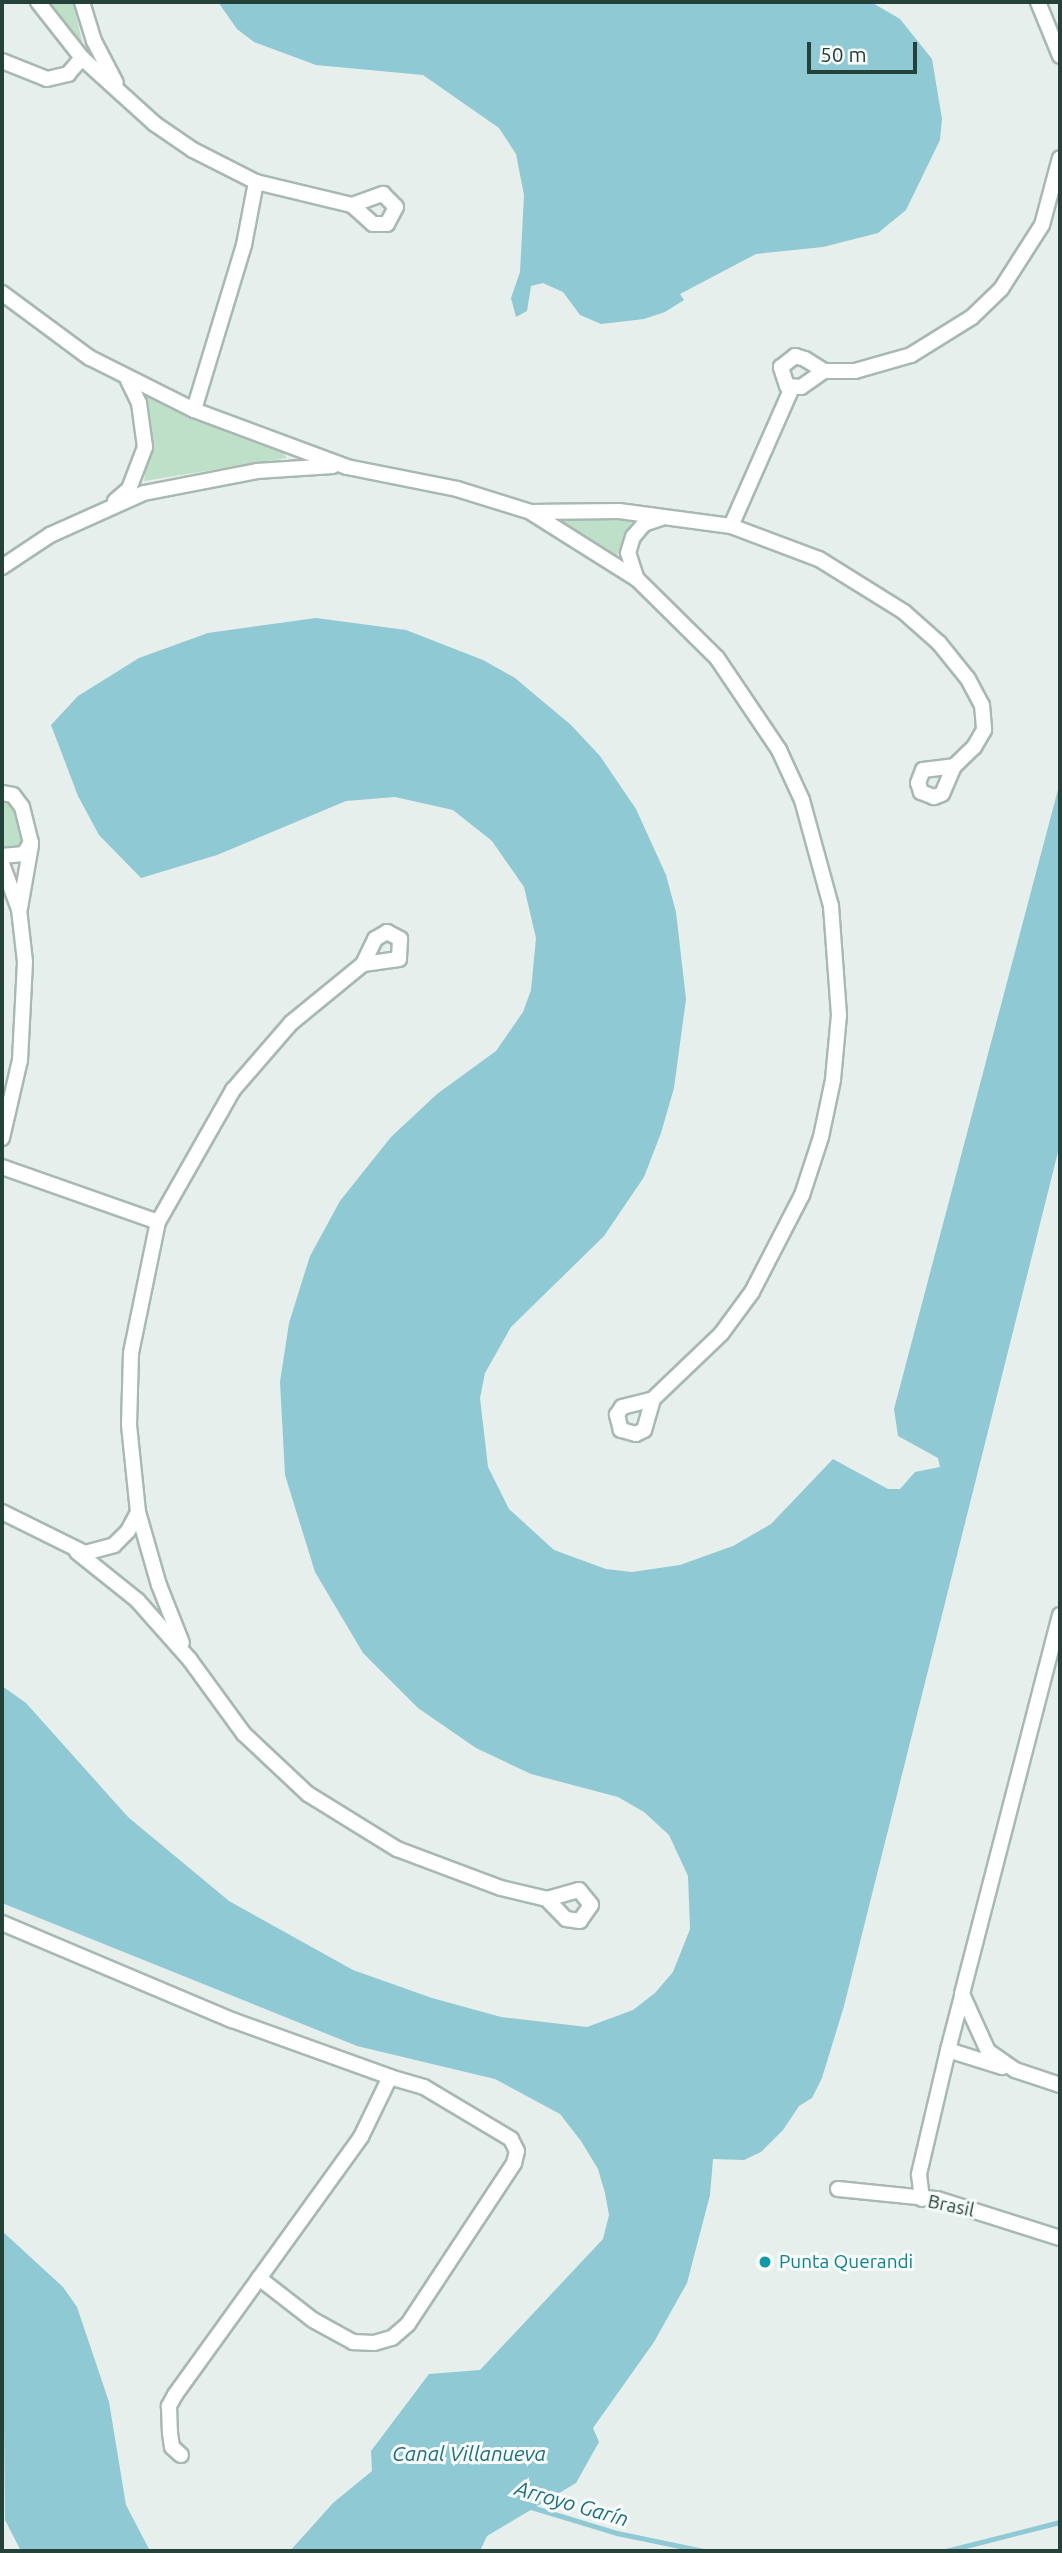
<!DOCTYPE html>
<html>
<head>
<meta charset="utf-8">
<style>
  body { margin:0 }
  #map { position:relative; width:1062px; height:2553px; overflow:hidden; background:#e6efeb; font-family:Ubuntu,sans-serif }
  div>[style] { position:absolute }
  .green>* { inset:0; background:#bfe0c8 }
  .water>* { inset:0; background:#8ec9d4 }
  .stream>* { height:4.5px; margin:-2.25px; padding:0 2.25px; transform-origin:2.25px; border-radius:2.25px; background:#8ec9d4 }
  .roads { filter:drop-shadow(2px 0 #a8b8b2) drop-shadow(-2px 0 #a8b8b2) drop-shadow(0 2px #a8b8b2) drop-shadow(0 -2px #a8b8b2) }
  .minor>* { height:14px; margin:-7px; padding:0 7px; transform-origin:7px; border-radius:7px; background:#fff }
  .dots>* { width:19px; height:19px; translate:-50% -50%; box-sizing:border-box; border:4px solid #f7fbf9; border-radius:50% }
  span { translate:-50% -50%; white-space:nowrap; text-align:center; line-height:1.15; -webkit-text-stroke:6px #f7fbf9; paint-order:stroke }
  .street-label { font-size:19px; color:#24423a }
  .culture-label { font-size:19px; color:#0d838f }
  .left { translate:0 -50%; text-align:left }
  .water-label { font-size:21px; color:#1c6f80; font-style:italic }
  .frame { position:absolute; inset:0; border:4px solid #24423a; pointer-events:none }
  .scale { position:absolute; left:807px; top:42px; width:110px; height:32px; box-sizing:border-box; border:4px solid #24423a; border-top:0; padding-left:9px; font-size:21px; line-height:24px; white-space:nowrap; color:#24423a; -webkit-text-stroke:5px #f7fbf9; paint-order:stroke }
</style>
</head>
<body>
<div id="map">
  <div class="green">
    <div style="clip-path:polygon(45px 2px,73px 2px,82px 41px,78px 43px)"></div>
    <div style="clip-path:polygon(147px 395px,280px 449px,287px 458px,144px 481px,150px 446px)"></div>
    <div style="clip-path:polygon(564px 516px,631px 517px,632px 522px,623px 536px,622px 552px,616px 555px,564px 523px)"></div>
    <div style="clip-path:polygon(2px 798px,10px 799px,20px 812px,24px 840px,12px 850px,2px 846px)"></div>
  </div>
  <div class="water">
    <div style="clip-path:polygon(218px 2px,871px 2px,900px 19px,932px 59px,942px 119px,940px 140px,906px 210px,878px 233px,823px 247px,756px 254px,680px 294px,684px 300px,665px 312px,644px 319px,601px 324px,580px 315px,563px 292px,543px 283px,531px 286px,527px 311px,516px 317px,511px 298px,520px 272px,524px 195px,516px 154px,499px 128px,423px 75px,316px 65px,254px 42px,237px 29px)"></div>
    <div style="clip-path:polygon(316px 618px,406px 630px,483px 660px,515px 678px,571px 725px,600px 756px,636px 809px,666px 875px,676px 912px,686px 999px,674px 1088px,661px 1133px,644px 1177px,604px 1236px,511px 1327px,485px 1373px,480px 1398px,488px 1467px,509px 1509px,554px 1550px,606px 1569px,632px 1572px,680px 1565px,733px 1546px,771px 1524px,833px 1459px,888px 1489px,900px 1489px,915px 1472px,940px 1467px,938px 1458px,898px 1436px,894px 1409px,1060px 782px,1060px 1144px,844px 2006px,822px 2078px,812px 2098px,799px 2106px,783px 2130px,761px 2152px,744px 2160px,713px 2159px,710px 2195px,687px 2283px,654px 2342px,593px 2428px,599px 2442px,576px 2483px,487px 2536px,480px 2551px,290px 2551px,333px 2503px,372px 2471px,371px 2451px,429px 2374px,480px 2370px,603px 2239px,609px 2215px,605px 2193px,598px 2169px,581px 2141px,560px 2114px,495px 2079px,357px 2046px,2px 1903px,2px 1686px,26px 1703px,128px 1817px,229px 1901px,353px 1970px,432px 1998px,501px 2017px,587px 2027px,633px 2010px,655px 1993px,673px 1972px,690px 1929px,688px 1876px,669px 1835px,644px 1812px,618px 1797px,531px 1774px,476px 1748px,418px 1708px,363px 1653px,315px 1572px,285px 1475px,280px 1382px,289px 1323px,310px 1256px,340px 1201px,391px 1137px,437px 1094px,496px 1051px,523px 1012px,531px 990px,536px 938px,524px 887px,492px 841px,453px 810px,395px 797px,346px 801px,217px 855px,141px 878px,99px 835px,78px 796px,51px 725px,78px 696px,139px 658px,208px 633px)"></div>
    <div style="clip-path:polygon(2px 2231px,63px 2287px,77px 2307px,109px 2402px,126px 2505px,150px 2551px,21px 2551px,5px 2520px)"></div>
  </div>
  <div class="stream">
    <div style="left:528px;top:2506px;width:93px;rotate:16.9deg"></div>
    <div style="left:617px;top:2533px;width:89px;rotate:11.7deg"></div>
    <div style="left:946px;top:2551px;width:118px;rotate:-14.3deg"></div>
  </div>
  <div class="roads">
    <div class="minor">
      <div style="left:38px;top:2px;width:71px;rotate:51.8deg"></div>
      <div style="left:82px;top:58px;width:98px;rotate:42.1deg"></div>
      <div style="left:155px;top:124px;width:46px;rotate:34.4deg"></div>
      <div style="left:193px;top:150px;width:71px;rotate:26.9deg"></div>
      <div style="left:256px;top:182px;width:99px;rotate:13.5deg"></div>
      <div style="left:82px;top:2px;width:41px;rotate:72.9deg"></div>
      <div style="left:94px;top:41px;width:47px;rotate:62.4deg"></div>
      <div style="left:1038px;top:2px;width:58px;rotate:67.8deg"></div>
      <div style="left:2px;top:61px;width:48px;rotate:21.8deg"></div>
      <div style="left:47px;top:79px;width:22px;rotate:-13deg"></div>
      <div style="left:68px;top:74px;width:21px;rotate:-49deg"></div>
      <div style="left:256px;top:182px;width:64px;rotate:100.8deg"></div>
      <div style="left:244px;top:245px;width:172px;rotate:106.9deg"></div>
      <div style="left:194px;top:410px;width:163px;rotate:20.4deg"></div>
      <div style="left:347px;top:467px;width:112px;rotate:11.3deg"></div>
      <div style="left:457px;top:489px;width:77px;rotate:17.3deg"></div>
      <div style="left:531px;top:512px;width:88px;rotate:-0.7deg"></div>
      <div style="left:619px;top:511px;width:113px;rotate:7.6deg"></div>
      <div style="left:731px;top:526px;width:94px;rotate:20.6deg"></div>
      <div style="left:819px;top:559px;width:100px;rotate:31.9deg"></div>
      <div style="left:904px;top:612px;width:47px;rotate:41.5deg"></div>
      <div style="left:939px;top:643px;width:46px;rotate:51.1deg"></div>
      <div style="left:968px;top:679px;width:30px;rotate:62deg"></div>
      <div style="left:982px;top:705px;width:25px;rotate:85deg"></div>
      <div style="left:984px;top:730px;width:20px;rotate:120deg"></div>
      <div style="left:974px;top:747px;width:28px;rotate:136deg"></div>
      <div style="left:383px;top:194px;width:18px;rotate:45deg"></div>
      <div style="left:396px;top:207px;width:19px;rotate:118deg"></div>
      <div style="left:387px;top:224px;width:14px;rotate:180deg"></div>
      <div style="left:373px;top:224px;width:28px;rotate:-138deg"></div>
      <div style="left:352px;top:205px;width:33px;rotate:-20deg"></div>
      <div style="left:2px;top:293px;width:109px;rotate:36.5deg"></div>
      <div style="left:90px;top:358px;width:116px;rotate:26.6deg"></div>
      <div style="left:795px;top:356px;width:10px;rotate:17deg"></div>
      <div style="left:805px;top:359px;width:22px;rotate:32deg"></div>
      <div style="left:824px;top:371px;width:28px;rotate:145deg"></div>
      <div style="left:801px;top:387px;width:14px;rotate:-176deg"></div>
      <div style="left:787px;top:386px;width:20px;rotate:-108deg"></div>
      <div style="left:781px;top:367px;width:18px;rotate:-38deg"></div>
      <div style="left:824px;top:371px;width:31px"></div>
      <div style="left:855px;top:371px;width:58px;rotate:-15.9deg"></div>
      <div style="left:911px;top:355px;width:72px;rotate:-31.9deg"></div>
      <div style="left:972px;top:317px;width:40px;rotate:-44deg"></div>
      <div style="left:1001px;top:289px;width:76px;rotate:-57.4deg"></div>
      <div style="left:1042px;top:225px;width:69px;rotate:-75deg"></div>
      <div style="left:115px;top:501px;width:18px;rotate:-41deg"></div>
      <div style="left:129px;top:489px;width:45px;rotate:-69.1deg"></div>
      <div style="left:145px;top:447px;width:44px;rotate:-97.8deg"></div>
      <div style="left:139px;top:403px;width:25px;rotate:-116deg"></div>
      <div style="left:532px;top:513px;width:124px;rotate:32.2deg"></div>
      <div style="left:637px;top:579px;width:112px;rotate:44.6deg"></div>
      <div style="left:717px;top:658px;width:111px;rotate:56deg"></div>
      <div style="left:779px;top:750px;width:55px;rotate:65.3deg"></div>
      <div style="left:802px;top:800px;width:110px;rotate:74.7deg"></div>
      <div style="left:831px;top:906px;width:109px;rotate:85.8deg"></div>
      <div style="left:839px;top:1015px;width:65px;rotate:95.3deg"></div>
      <div style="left:833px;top:1080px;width:58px;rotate:101.9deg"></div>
      <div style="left:821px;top:1137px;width:61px;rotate:108.1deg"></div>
      <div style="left:802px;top:1195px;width:109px;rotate:117.3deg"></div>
      <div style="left:752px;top:1292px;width:52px;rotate:126.4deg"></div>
      <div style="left:721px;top:1334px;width:94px;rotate:136.3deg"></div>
      <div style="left:731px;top:526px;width:151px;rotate:-66.2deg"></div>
      <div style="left:2px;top:567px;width:58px;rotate:-33.7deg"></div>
      <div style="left:50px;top:535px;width:103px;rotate:-24.1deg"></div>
      <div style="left:144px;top:493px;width:115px;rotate:-11deg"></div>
      <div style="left:257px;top:471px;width:76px;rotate:-3.8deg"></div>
      <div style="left:636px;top:577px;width:25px;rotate:-108deg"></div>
      <div style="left:628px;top:553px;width:17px;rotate:-73deg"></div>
      <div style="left:633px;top:537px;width:17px;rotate:-50deg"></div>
      <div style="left:644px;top:524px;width:18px;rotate:-19deg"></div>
      <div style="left:954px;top:766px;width:30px;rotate:113deg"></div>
      <div style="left:942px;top:794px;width:9px;rotate:159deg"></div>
      <div style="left:934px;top:797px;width:14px;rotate:-159deg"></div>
      <div style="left:921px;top:792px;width:9px;rotate:-108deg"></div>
      <div style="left:918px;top:783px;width:14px;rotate:-69deg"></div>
      <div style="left:923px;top:770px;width:31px;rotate:-7deg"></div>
      <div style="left:2px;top:793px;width:11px;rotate:10deg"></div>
      <div style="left:13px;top:795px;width:15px;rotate:53deg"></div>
      <div style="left:22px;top:807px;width:36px;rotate:76deg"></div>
      <div style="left:31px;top:842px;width:14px;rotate:120deg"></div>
      <div style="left:24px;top:854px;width:22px;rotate:175deg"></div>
      <div style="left:2px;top:864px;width:48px;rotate:69.3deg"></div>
      <div style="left:19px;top:909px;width:53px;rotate:83.5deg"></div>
      <div style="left:25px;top:962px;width:98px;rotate:92.9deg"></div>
      <div style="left:20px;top:1060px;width:80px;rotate:103deg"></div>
      <div style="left:20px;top:908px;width:64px;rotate:-80.1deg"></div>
      <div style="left:387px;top:932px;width:15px;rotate:28deg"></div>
      <div style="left:400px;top:939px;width:20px;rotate:93deg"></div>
      <div style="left:399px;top:959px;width:36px;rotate:172deg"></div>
      <div style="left:363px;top:964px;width:28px;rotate:-64deg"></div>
      <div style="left:375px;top:939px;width:14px;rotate:-30deg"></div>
      <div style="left:2px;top:1167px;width:165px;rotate:19.4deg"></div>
      <div style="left:653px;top:1399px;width:32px;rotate:106deg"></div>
      <div style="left:644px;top:1430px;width:9px;rotate:153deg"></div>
      <div style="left:636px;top:1434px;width:16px;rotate:-165deg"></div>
      <div style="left:621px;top:1430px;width:16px;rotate:-105deg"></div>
      <div style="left:617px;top:1415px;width:9px;rotate:-58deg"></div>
      <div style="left:622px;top:1407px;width:32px;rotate:-14deg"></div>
      <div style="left:2px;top:1512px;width:93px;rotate:26.3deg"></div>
      <div style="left:85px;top:1553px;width:30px;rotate:-15deg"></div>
      <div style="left:114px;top:1545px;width:20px;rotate:-45deg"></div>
      <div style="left:128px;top:1531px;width:21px;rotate:-62deg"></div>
      <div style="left:138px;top:1512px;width:87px;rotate:-95.9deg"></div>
      <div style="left:129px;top:1425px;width:72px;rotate:-88.4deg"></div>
      <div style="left:131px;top:1353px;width:134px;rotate:-78.4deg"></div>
      <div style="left:158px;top:1222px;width:152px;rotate:-60.4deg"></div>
      <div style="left:233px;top:1090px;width:89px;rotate:-49.1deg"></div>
      <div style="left:291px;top:1023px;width:93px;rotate:-39.3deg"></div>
      <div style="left:138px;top:1512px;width:76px;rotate:74deg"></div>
      <div style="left:159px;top:1585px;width:62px;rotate:68.4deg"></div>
      <div style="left:77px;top:1552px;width:77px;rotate:38.7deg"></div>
      <div style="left:137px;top:1600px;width:80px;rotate:48.5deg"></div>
      <div style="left:190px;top:1660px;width:92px;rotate:53.9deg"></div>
      <div style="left:244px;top:1734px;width:88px;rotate:43.2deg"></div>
      <div style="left:308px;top:1794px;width:105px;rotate:31.7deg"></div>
      <div style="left:397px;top:1849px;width:111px;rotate:20.6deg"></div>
      <div style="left:501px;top:1888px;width:47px;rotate:13.4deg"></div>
      <div style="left:1060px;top:1615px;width:391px;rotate:104.5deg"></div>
      <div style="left:962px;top:1994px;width:63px;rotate:65.5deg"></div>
      <div style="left:988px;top:2051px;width:33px;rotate:35deg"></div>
      <div style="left:1015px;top:2070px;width:47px;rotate:18.4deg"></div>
      <div style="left:579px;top:1890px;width:19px;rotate:51deg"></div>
      <div style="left:591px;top:1905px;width:19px;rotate:125deg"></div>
      <div style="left:580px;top:1921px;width:14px;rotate:-172deg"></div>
      <div style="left:566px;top:1919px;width:28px;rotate:-134deg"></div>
      <div style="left:547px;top:1899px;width:33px;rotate:-16deg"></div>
      <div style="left:2px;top:1923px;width:250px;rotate:22.9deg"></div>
      <div style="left:232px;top:2020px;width:168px;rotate:19.8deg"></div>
      <div style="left:390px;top:2077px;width:67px;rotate:115.8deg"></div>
      <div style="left:361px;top:2137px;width:318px;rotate:125.8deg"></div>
      <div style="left:175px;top:2395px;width:13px;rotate:119deg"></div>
      <div style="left:169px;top:2406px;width:27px;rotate:88deg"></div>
      <div style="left:170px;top:2433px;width:14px;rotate:82deg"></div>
      <div style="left:172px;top:2447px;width:12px;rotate:42deg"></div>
      <div style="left:962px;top:1996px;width:56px;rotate:104.5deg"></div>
      <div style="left:948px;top:2050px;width:57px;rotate:17.5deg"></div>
      <div style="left:838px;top:2189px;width:100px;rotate:5.8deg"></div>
      <div style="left:937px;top:2199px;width:129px;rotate:17.6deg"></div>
      <div style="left:922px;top:2199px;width:25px;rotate:-97deg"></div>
      <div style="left:919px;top:2174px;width:127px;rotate:-76.8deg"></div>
      <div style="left:259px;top:2278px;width:68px;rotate:37.9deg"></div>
      <div style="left:313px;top:2320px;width:46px;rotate:28.8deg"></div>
      <div style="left:353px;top:2342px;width:21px;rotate:3deg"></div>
      <div style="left:374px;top:2343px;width:19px;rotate:-16deg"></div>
      <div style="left:392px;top:2338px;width:21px;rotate:-41deg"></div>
      <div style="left:408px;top:2324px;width:193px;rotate:-56.6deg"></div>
      <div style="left:514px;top:2163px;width:12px;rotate:-76deg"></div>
      <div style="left:517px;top:2151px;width:13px;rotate:-117deg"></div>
      <div style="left:511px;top:2139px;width:101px;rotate:-149.1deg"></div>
      <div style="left:424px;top:2087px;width:35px;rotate:-164deg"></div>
    </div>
  </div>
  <div class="dots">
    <div style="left:765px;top:2262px;background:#0f9aa8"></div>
  </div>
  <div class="street-label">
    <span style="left:951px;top:2206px;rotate:12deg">Brasil</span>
  </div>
  <div class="culture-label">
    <span class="left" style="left:779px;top:2262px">Punta Querandi</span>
  </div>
  <div class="water-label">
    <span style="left:469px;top:2453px">Canal Villanueva</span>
    <span style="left:572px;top:2503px;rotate:16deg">Arroyo Garín</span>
  </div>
  <div class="frame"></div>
  <div class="scale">50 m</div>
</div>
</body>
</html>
